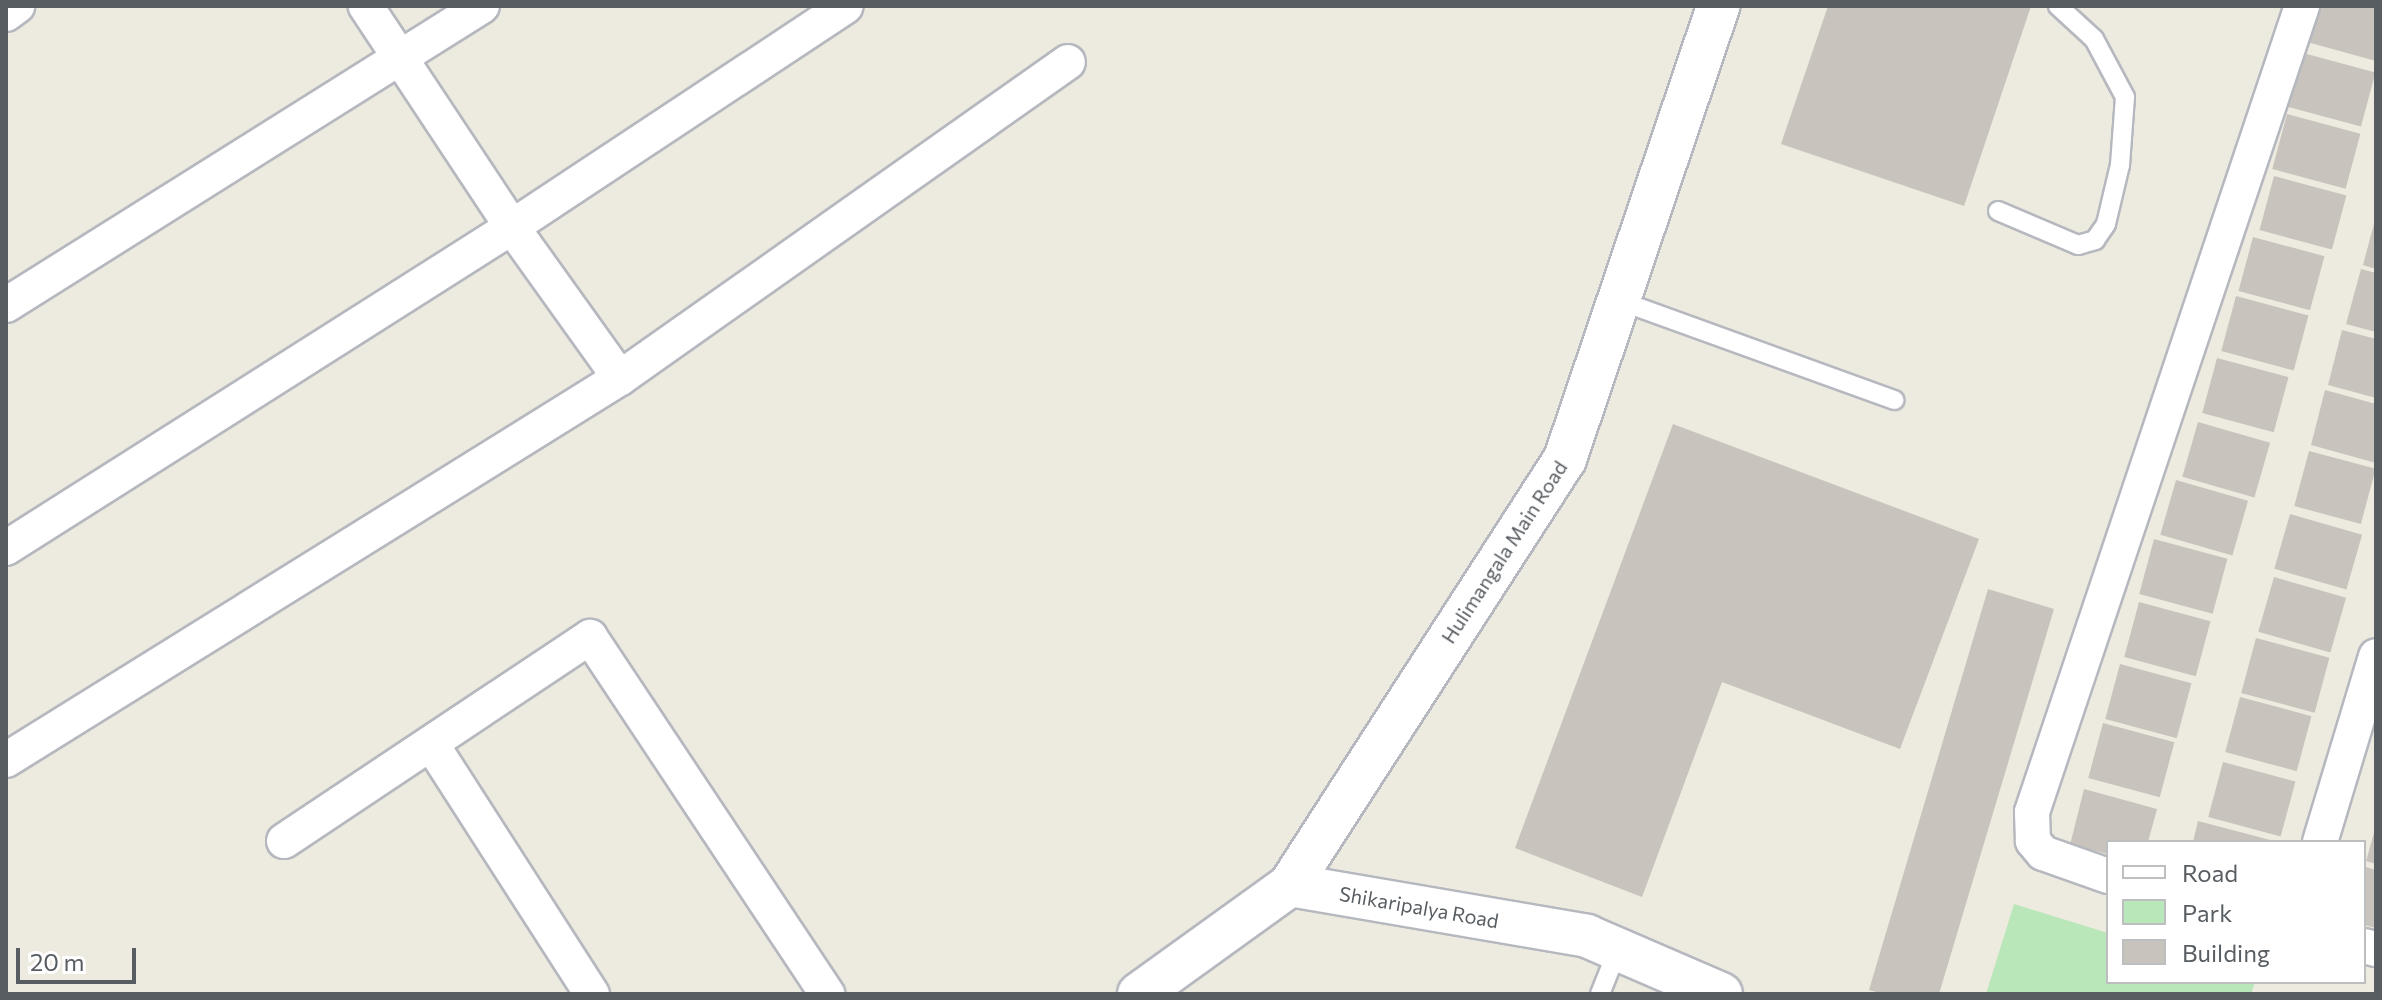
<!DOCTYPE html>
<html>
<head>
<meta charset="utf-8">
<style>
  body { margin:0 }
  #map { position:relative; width:2382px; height:1000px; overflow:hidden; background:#edeadf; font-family:Commissioner,sans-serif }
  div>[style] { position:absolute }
  .green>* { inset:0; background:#bae7b9 }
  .building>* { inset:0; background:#c8c4bd; transform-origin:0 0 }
  .roads { filter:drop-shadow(2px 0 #b5b8be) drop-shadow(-2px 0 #b5b8be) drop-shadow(0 2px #b5b8be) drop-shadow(0 -2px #b5b8be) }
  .service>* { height:18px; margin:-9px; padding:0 9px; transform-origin:9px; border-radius:9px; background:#fff }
  .minor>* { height:34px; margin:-17px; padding:0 17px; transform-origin:17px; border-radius:17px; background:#fff }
  .tertiary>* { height:42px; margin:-21px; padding:0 21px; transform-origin:21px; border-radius:21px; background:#fff }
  span { translate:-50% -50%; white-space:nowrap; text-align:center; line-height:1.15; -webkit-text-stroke:6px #fff; paint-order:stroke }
  .street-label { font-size:20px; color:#585d62 }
  .frame { position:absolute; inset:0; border:8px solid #585d62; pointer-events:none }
  .legend { position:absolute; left:2106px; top:840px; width:260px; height:144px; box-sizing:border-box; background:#fff; border:2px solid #bcbec0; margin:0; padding:10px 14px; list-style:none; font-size:24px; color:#585d62 }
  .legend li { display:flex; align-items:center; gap:16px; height:40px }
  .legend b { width:40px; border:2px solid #bcbec0 }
  .scale { position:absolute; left:16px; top:948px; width:120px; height:36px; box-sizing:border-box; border:4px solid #585d62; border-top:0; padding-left:10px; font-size:24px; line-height:28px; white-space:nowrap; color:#585d62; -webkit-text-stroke:6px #fff; paint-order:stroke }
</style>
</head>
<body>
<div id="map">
  <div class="green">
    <div style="clip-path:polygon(2014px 904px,2108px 933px,2108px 982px,2255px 982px,2251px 994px,1986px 994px)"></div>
  </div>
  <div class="building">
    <div style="clip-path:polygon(1828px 6px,2031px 6px,1964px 206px,1781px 144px)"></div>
    <div style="clip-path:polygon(2316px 6px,2376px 6px,2376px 61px,2307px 42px)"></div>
    <div style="left:2303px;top:53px;width:75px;height:56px;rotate:15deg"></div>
    <div style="left:2287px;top:114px;width:76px;height:57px;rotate:15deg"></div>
    <div style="left:2274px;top:176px;width:75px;height:56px;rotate:15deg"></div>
    <div style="clip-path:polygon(2375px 220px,2376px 220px,2376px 269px,2363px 265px)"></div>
    <div style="left:2253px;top:237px;width:74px;height:56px;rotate:15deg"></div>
    <div style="clip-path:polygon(2361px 269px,2376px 273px,2376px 332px,2346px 324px)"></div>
    <div style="left:2236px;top:296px;width:75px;height:57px;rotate:15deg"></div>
    <div style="clip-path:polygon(2342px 330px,2376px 339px,2376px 398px,2328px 385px)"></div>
    <div style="left:2217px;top:358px;width:74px;height:57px;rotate:15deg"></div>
    <div style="clip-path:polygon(2325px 390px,2376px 404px,2376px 463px,2311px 445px)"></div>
    <div style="left:2198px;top:422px;width:75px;height:57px;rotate:16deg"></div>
    <div style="clip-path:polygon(1673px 424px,1979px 539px,1900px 749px,1722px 682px,1642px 897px,1515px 848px)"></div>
    <div style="left:2309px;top:451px;width:69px;height:57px;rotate:15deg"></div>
    <div style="left:2176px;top:480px;width:75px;height:57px;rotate:16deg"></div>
    <div style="left:2290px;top:514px;width:75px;height:57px;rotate:16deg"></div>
    <div style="left:2154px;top:539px;width:76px;height:57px;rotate:15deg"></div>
    <div style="left:2274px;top:577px;width:75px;height:57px;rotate:16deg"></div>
    <div style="clip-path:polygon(1988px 589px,2054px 609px,1939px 994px,1884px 994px,1869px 990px)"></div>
    <div style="left:2139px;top:602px;width:74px;height:57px;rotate:15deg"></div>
    <div style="left:2256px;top:638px;width:76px;height:57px;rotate:15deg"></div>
    <div style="left:2120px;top:664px;width:74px;height:57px;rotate:15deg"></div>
    <div style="left:2240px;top:697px;width:74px;height:57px;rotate:15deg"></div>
    <div style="left:2103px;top:723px;width:74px;height:57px;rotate:15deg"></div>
    <div style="left:2223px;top:762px;width:75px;height:57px;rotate:15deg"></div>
    <div style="clip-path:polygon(2084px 789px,2157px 809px,2148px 842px,2108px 842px,2108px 854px,2070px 845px)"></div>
    <div style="clip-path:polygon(2198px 821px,2274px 841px,2273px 842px,2193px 842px)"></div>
    <div style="clip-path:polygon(2375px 829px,2376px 829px,2376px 864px,2366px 861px)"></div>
    <div style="clip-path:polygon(2366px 867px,2376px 870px,2376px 928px,2364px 925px)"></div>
  </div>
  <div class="roads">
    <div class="service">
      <div style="left:1998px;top:211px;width:87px;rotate:23deg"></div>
      <div style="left:2078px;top:245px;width:18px;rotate:-16deg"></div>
      <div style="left:2095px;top:240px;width:19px;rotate:-55deg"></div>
      <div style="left:2106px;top:224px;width:61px;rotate:-76.7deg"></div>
      <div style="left:2120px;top:165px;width:68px;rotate:-85.8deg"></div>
      <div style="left:2125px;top:97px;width:66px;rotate:-118.1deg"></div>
      <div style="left:2094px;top:39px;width:49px;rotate:-137.5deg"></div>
      <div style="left:1618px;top:300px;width:294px;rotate:19.9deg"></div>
      <div style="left:1600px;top:994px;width:48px;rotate:-68.2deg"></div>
    </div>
    <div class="minor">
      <div style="left:6px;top:14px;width:14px;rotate:-36deg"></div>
      <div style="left:6px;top:305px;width:562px;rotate:-32.14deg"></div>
      <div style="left:620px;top:378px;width:548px;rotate:-35.2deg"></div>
      <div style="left:6px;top:548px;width:599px;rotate:-32.39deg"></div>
      <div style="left:512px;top:227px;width:400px;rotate:-33.5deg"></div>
      <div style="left:432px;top:745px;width:296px;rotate:57.3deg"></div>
      <div style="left:6px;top:760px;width:723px;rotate:-31.89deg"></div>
      <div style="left:620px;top:378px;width:186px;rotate:-125.6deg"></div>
      <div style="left:512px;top:227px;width:265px;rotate:-123.5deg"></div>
      <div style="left:284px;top:841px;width:368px;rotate:-33.7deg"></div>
      <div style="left:590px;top:637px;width:429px;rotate:56.4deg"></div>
      <div style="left:2320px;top:842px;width:194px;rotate:-73.2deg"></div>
      <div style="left:2108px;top:876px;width:69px;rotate:-160.5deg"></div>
      <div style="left:2043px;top:853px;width:16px;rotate:-130deg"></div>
      <div style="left:2033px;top:841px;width:29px;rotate:-92deg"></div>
      <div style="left:2032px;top:812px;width:850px;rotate:-71.48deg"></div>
      <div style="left:2364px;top:946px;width:12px;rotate:14deg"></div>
    </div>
    <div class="tertiary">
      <div style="left:1290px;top:885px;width:507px;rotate:-57.16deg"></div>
      <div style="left:1565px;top:459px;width:478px;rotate:-71.3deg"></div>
      <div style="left:1139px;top:994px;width:186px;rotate:-35.8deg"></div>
      <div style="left:1290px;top:885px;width:301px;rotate:9.7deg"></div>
      <div style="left:1587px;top:936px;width:146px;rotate:23.4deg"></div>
    </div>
  </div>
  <div class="street-label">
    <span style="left:1504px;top:552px;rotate:-57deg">Hulimangala Main Road</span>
    <span style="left:1419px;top:907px;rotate:10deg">Shikaripalya Road</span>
  </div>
  <div class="frame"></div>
  <ul class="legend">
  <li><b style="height:10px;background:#fff"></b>Road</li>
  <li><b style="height:22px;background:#bae7b9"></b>Park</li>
  <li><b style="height:22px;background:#c8c4bd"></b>Building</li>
  </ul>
  <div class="scale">20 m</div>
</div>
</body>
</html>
